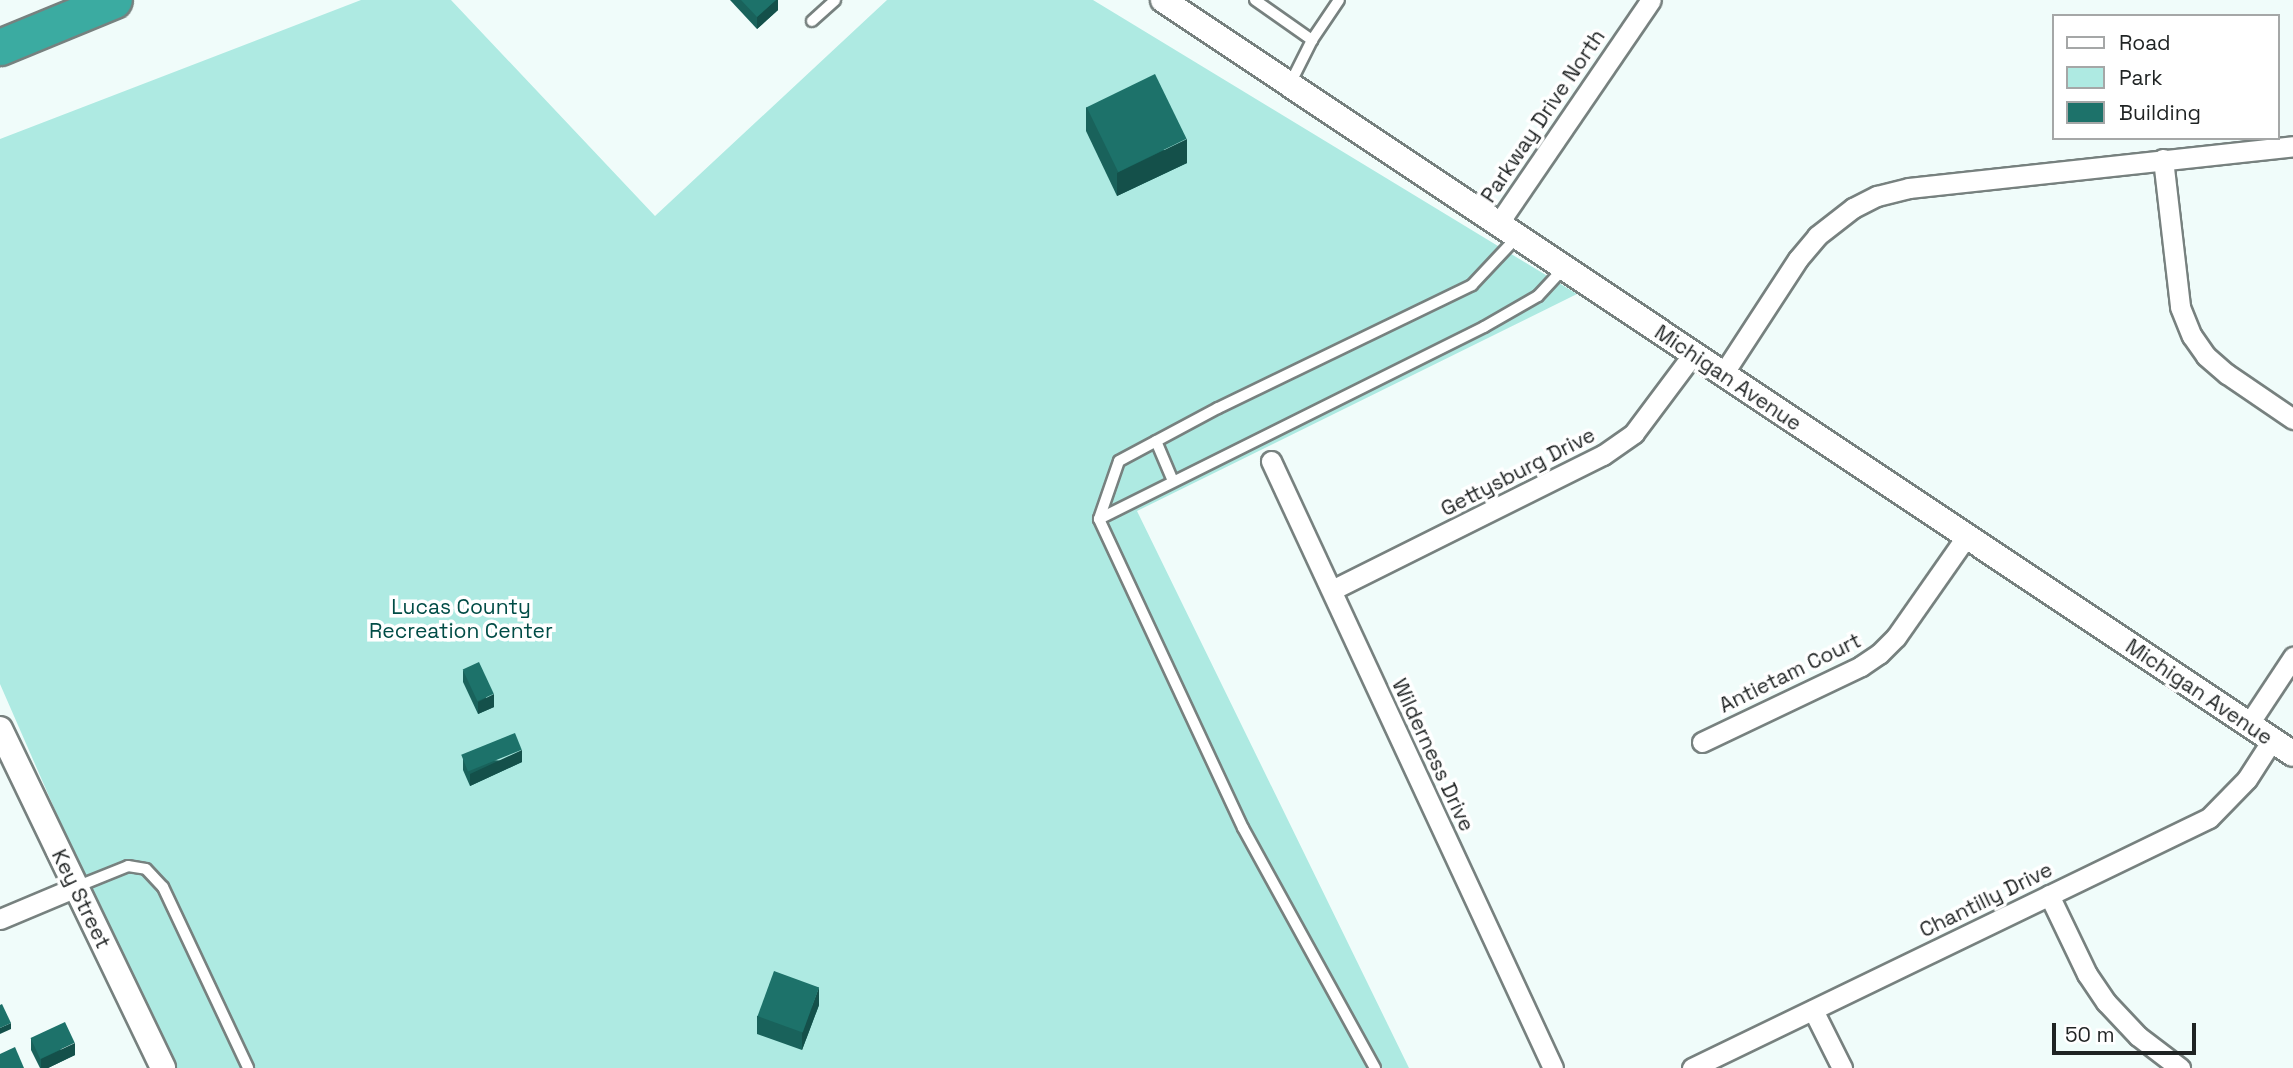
<!DOCTYPE html>
<html>
<head>
<meta charset="utf-8">
<style>
  body { margin:0 }
  #map { position:relative; width:2293px; height:1068px; overflow:hidden; background:#f0fcfa; font-family:"Space Grotesk",sans-serif }
  div>[style] { position:absolute }
  .green>* { inset:0; background:#aeeae2 }
  .roads { filter:drop-shadow(2px 0 #77817f) drop-shadow(-2px 0 #77817f) drop-shadow(0 2px #77817f) drop-shadow(0 -2px #77817f) }
  .service>* { height:10px; margin:-5px; padding:0 5px; transform-origin:5px; border-radius:5px; background:#fff }
  .minor>* { height:19px; margin:-9.5px; padding:0 9.5px; transform-origin:9.5px; border-radius:9.5px; background:#fff }
  .tertiary>* { height:24px; margin:-12px; padding:0 12px; transform-origin:12px; border-radius:12px; background:#fff }
  .motorway>* { height:35px; margin:-17.5px; padding:0 17.5px; transform-origin:17.5px; border-radius:17.5px; background:#3baba1 }
  .wall>* { inset:0; background:#19625b }
  .shaded-wall>* { inset:0; background:#14504a }
  .building>* { inset:0; background:#1d726a; transform-origin:0 0 }
  span { translate:-50% -50%; white-space:nowrap; text-align:center; line-height:1.15; -webkit-text-stroke:7px #fff; paint-order:stroke }
  .street-label { font-size:21px; color:#1f2323 }
  .park-label { font-size:21px; color:#014c46 }
  .legend { position:absolute; left:2052px; top:14px; width:228px; height:126px; box-sizing:border-box; background:#fff; border:2px solid #a5a7a7; margin:0; padding:9px 12px; list-style:none; font-size:21px; color:#1f2323 }
  .legend li { display:flex; align-items:center; gap:14px; height:35px }
  .legend b { width:35px; border:2px solid #a5a7a7 }
  .scale { position:absolute; left:2052px; top:1023px; width:144px; height:32px; box-sizing:border-box; border:4px solid #1f2323; border-top:0; padding-left:9px; font-size:21px; line-height:24px; white-space:nowrap; color:#1f2323; -webkit-text-stroke:5px #fff; paint-order:stroke }
</style>
</head>
<body>
<div id="map">
  <div class="green">
    <div style="clip-path:polygon(361px 0,451px 0,655px 216px,887px 0,1093px 0,1577px 294px,1137px 511px,1409px 1068px,174px 1068px,104px 922px,0 684px,0 139px)"></div>
  </div>
  <div class="roads">
    <div class="service">
      <div style="left:1255px;top:0;width:70px;rotate:35.1deg"></div>
      <div style="left:1312px;top:40px;width:48px;rotate:-56deg"></div>
      <div style="left:812px;top:21px;width:31px;rotate:-42deg"></div>
      <div style="left:1290px;top:84px;width:49px;rotate:-63.4deg"></div>
      <div style="left:1156px;top:441px;width:43px;rotate:67deg"></div>
      <div style="left:1099px;top:519px;width:430px;rotate:-26.5deg"></div>
      <div style="left:1484px;top:327px;width:62px;rotate:-29.9deg"></div>
      <div style="left:1538px;top:296px;width:38px;rotate:-47deg"></div>
      <div style="left:76px;top:887px;width:56px;rotate:-22deg"></div>
      <div style="left:128px;top:866px;width:18px;rotate:9deg"></div>
      <div style="left:146px;top:869px;width:25px;rotate:47deg"></div>
      <div style="left:163px;top:887px;width:200px;rotate:64.8deg"></div>
      <div style="left:1375px;top:1068px;width:274px;rotate:-118.8deg"></div>
      <div style="left:1243px;top:828px;width:341px;rotate:-115deg"></div>
      <div style="left:1099px;top:519px;width:61px;rotate:-71deg"></div>
      <div style="left:1119px;top:461px;width:112px;rotate:-28.2deg"></div>
      <div style="left:1218px;top:408px;width:282px;rotate:-25.8deg"></div>
      <div style="left:1472px;top:285px;width:66px;rotate:-46.8deg"></div>
    </div>
    <div class="minor">
      <div style="left:2163px;top:159px;width:149px;rotate:83.4deg"></div>
      <div style="left:2180px;top:307px;width:31px;rotate:68deg"></div>
      <div style="left:2192px;top:336px;width:24px;rotate:55deg"></div>
      <div style="left:2206px;top:356px;width:28px;rotate:41deg"></div>
      <div style="left:2227px;top:374px;width:80px;rotate:34.3deg"></div>
      <div style="left:1498px;top:224px;width:271px;rotate:-55.7deg"></div>
      <div style="left:1723px;top:374px;width:137px;rotate:-56.9deg"></div>
      <div style="left:1798px;top:259px;width:30px;rotate:-50deg"></div>
      <div style="left:1817px;top:236px;width:46px;rotate:-37.9deg"></div>
      <div style="left:1853px;top:208px;width:27px;rotate:-27deg"></div>
      <div style="left:1877px;top:196px;width:33px;rotate:-14deg"></div>
      <div style="left:1909px;top:188px;width:386px;rotate:-6.2deg"></div>
      <div style="left:1271px;top:461px;width:669px;rotate:65.08deg"></div>
      <div style="left:1332px;top:590px;width:303px;rotate:-26.5deg"></div>
      <div style="left:1603px;top:455px;width:38px;rotate:-35deg"></div>
      <div style="left:1634px;top:433px;width:99px;rotate:-53.2deg"></div>
      <div style="left:2248px;top:725px;width:82px;rotate:-56.5deg"></div>
      <div style="left:1702px;top:742px;width:176px;rotate:-25.5deg"></div>
      <div style="left:1861px;top:666px;width:22px;rotate:-34deg"></div>
      <div style="left:1879px;top:654px;width:24px;rotate:-45deg"></div>
      <div style="left:1896px;top:637px;width:122px;rotate:-55deg"></div>
      <div style="left:2049px;top:895px;width:88px;rotate:64.3deg"></div>
      <div style="left:2087px;top:974px;width:34px;rotate:56deg"></div>
      <div style="left:2106px;top:1002px;width:47px;rotate:46.7deg"></div>
      <div style="left:2138px;top:1036px;width:53px;rotate:37.3deg"></div>
      <div style="left:0;top:919px;width:82px;rotate:-22.8deg"></div>
      <div style="left:1813px;top:1010px;width:65px;rotate:63.4deg"></div>
      <div style="left:1692px;top:1068px;width:574px;rotate:-25.81deg"></div>
      <div style="left:2209px;top:818px;width:54px;rotate:-45.7deg"></div>
      <div style="left:2247px;top:779px;width:46px;rotate:-57.3deg"></div>
    </div>
    <div class="tertiary">
      <div style="left:1163px;top:0;width:1358px;rotate:33.71deg"></div>
      <div style="left:0;top:729px;width:376px;rotate:64.3deg"></div>
    </div>
    <div class="motorway">
      <div style="left:0;top:47px;width:123px;rotate:-22.4deg"></div>
    </div>
  </div>
  <div class="wall">
    <div style="clip-path:polygon(730px 0,778px 0,778px 10px,757px 29px)"></div>
    <div style="clip-path:polygon(1086px 107px,1187px 163px,1117px 196px,1086px 131px)"></div>
    <div style="clip-path:polygon(463px 670px,494px 707px,478px 714px,463px 682px)"></div>
    <div style="clip-path:polygon(463px 758px,522px 762px,470px 786px,463px 770px)"></div>
    <div style="clip-path:polygon(819px 1005px,802px 1050px,757px 1034px,757px 1016px)"></div>
    <div style="clip-path:polygon(31px 1038px,75px 1055px,48px 1068px,40px 1068px,31px 1050px)"></div>
  </div>
  <div class="shaded-wall">
    <div style="clip-path:polygon(776px 0,778px 0,778px 10px,757px 29px,757px 17px)"></div>
    <div style="clip-path:polygon(1187px 139px,1187px 163px,1117px 196px,1117px 173px)"></div>
    <div style="clip-path:polygon(494px 694px,494px 707px,478px 714px,478px 702px)"></div>
    <div style="clip-path:polygon(522px 750px,522px 762px,470px 786px,470px 774px)"></div>
    <div style="clip-path:polygon(819px 987px,819px 1005px,802px 1050px,802px 1032px)"></div>
    <div style="clip-path:polygon(11px 1023px,11px 1029px,0 1034px,0 1028px)"></div>
    <div style="clip-path:polygon(75px 1043px,75px 1055px,48px 1068px,41px 1068px,41px 1059px)"></div>
  </div>
  <div class="building">
    <div style="clip-path:polygon(741px 0,776px 0,757px 17px)"></div>
    <div style="left:1155px;top:74px;width:72px;height:76px;rotate:64deg"></div>
    <div style="left:479px;top:662px;width:35px;height:18px;rotate:65deg"></div>
    <div style="left:515px;top:733px;width:18px;height:58px;rotate:68deg"></div>
    <div style="left:774px;top:971px;width:48px;height:48px;rotate:20deg"></div>
    <div style="clip-path:polygon(2px 1004px,11px 1023px,0 1028px,0 1005px)"></div>
    <div style="left:65px;top:1022px;width:23px;height:38px;rotate:65deg"></div>
    <div style="clip-path:polygon(15px 1047px,24px 1068px,0 1068px,0 1054px)"></div>
  </div>
  <div class="street-label">
    <span style="left:1543px;top:116px;rotate:-56deg">Parkway Drive North</span>
    <span style="left:1728px;top:378px;rotate:34deg">Michigan Avenue</span>
    <span style="left:1518px;top:472px;rotate:-27deg">Gettysburg Drive</span>
    <span style="left:1790px;top:673px;rotate:-26deg">Antietam Court</span>
    <span style="left:2199px;top:692px;rotate:34deg">Michigan Avenue</span>
    <span style="left:1433px;top:755px;rotate:65deg">Wilderness Drive</span>
    <span style="left:81px;top:899px;rotate:64deg">Key Street</span>
    <span style="left:1986px;top:900px;rotate:-26deg">Chantilly Drive</span>
  </div>
  <div class="park-label">
    <span style="left:461px;top:619px">Lucas County<br>Recreation Center</span>
  </div>
  <ul class="legend">
  <li><b style="height:9px;background:#fff"></b>Road</li>
  <li><b style="height:19px;background:#aeeae2"></b>Park</li>
  <li><b style="height:19px;background:#1d726a"></b>Building</li>
  </ul>
  <div class="scale">50 m</div>
</div>
</body>
</html>
